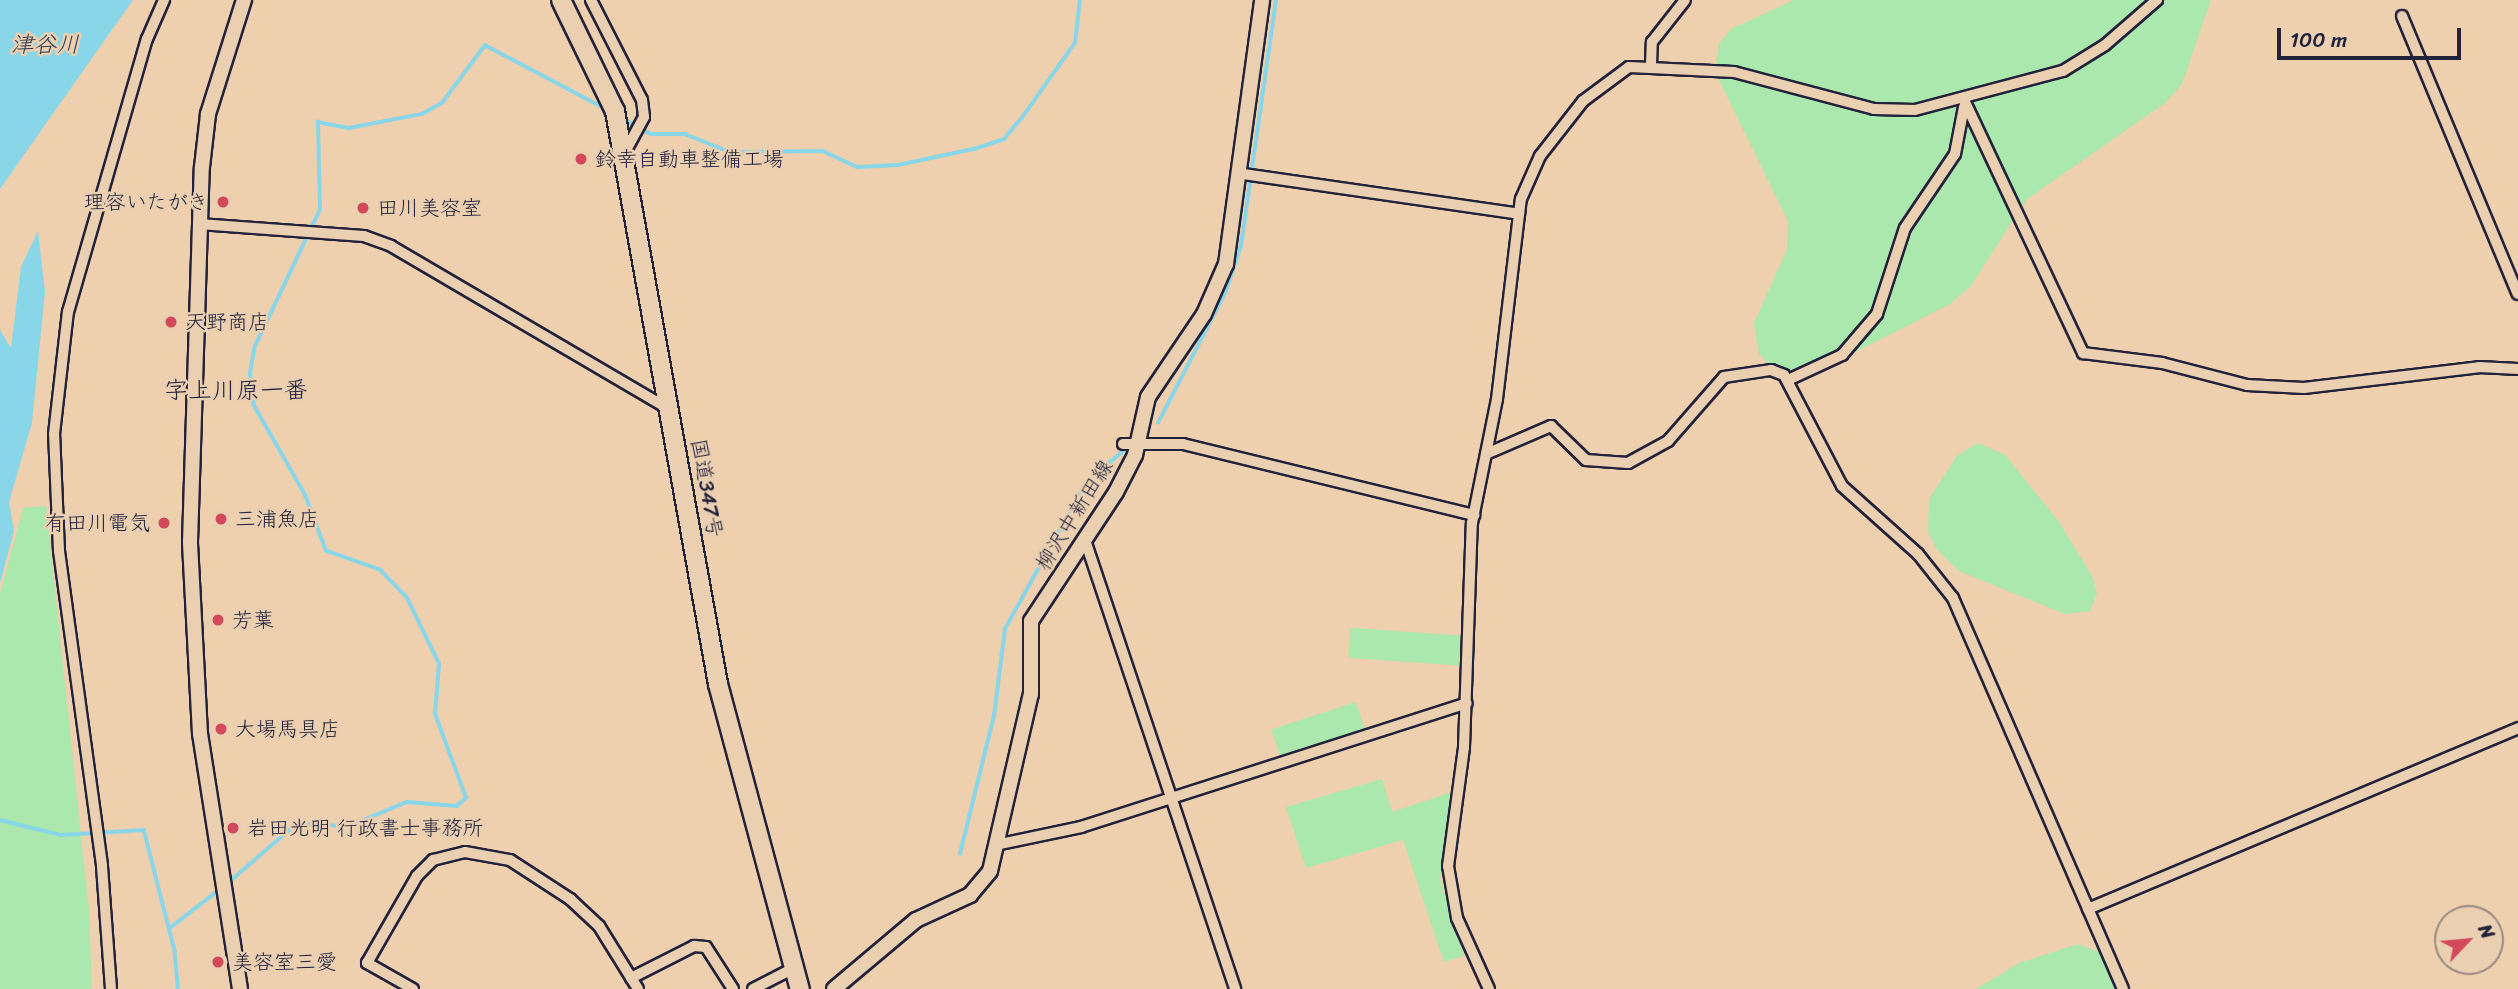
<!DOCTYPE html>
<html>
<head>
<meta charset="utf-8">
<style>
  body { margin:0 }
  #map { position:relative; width:2518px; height:989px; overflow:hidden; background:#eecfae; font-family:Sriracha,"Klee One",sans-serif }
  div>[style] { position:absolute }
  .green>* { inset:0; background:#abe8ae; transform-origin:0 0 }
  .water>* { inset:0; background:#89d6e9 }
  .stream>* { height:3.5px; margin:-1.75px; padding:0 1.75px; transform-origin:1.75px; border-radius:1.75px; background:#89d6e9 }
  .roads { filter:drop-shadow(2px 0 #22223b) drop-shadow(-2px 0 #22223b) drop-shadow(0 2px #22223b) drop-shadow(0 -2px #22223b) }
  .street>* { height:10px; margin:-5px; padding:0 5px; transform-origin:5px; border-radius:5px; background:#eacfb1 }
  .secondary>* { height:14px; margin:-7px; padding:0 7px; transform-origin:7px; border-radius:7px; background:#eacfb1 }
  .highway>* { height:18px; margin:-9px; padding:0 9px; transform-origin:9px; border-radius:9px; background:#eacfb1 }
  .dots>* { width:19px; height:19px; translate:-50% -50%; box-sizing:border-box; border:4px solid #eacfb1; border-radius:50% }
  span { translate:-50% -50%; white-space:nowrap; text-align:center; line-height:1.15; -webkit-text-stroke:5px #eacfb1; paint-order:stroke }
  .poi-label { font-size:21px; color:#22223b }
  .left { translate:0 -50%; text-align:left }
  .right { translate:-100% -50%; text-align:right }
  .street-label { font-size:21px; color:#22223b }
  .water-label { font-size:23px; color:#313d55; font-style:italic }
  .quarter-label { font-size:24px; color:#22223b }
  .north { position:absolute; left:2434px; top:905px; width:70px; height:70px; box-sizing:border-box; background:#eacfb1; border:2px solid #9a8a82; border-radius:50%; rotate:64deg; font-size:19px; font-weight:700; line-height:28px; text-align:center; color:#22223b }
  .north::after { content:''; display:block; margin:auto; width:24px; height:32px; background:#d1495b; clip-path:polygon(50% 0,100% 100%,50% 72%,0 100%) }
  .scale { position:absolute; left:2277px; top:28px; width:184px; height:32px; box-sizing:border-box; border:4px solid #22223b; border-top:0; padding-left:9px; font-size:21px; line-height:24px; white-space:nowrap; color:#22223b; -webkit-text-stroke:5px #eacfb1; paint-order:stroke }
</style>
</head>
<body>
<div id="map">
  <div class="green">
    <div style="clip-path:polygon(1794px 0,2211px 0,2182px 84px,2165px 103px,2026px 200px,1971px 286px,1950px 304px,1800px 380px,1784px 379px,1759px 354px,1754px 323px,1787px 249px,1788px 221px,1715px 72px,1719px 44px,1731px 29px)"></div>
    <div style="clip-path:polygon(1978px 443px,2005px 455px,2059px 522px,2092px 576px,2097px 593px,2090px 611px,2065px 614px,1959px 571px,1938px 551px,1928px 533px,1929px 499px,1957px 456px)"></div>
    <div style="clip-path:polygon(46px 506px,89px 910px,92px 989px,0 989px,0 594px,23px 508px)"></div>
    <div style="left:1467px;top:636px;width:30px;height:117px;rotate:94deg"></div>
    <div style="left:1356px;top:702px;width:33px;height:89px;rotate:72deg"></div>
    <div style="clip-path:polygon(1382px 779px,1392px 812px,1452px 792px,1440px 879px,1464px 956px,1444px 962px,1403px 840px,1306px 868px,1286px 807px)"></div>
    <div style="clip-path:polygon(2078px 944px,2115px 958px,2128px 989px,1976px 989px,2019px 963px)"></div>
  </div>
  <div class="water">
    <div style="clip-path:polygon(0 0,133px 0,0 189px)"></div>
    <div style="clip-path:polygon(38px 231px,45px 292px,32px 423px,9px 502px,14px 531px,0 583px,0 330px,11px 348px,21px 267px)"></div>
  </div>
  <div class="stream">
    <div style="left:622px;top:118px;width:33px;rotate:29deg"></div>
    <div style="left:651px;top:134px;width:34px"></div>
    <div style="left:685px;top:134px;width:48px;rotate:21.8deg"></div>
    <div style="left:730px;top:152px;width:93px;rotate:-0.6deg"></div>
    <div style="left:823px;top:151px;width:38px;rotate:25deg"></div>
    <div style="left:858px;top:167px;width:40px;rotate:-2.9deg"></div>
    <div style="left:898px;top:165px;width:78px;rotate:-11.9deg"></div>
    <div style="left:974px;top:149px;width:32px;rotate:-18deg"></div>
    <div style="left:1004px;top:139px;width:31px;rotate:-50deg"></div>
    <div style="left:1024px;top:115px;width:88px;rotate:-54.7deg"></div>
    <div style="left:1075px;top:43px;width:43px;rotate:-83.4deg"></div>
    <div style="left:1158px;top:423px;width:148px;rotate:-62.7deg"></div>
    <div style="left:1226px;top:291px;width:47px;rotate:-71.6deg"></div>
    <div style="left:1241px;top:246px;width:248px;rotate:-81.9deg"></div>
    <div style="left:0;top:820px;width:63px;rotate:13.8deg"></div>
    <div style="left:61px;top:835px;width:83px;rotate:-3.4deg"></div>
    <div style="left:144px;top:830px;width:125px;rotate:75.6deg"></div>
    <div style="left:175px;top:951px;width:38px;rotate:85deg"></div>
    <div style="left:960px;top:854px;width:142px;rotate:-76.2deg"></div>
    <div style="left:994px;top:716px;width:88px;rotate:-82.8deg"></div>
    <div style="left:1005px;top:629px;width:168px;rotate:-61.1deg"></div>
    <div style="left:1086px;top:482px;width:53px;rotate:-39.7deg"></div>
    <div style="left:228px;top:883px;width:90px;rotate:-40.9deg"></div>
    <div style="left:296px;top:824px;width:53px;rotate:2.2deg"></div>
    <div style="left:349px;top:826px;width:63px;rotate:-22.5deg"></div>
    <div style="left:407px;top:802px;width:50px;rotate:4.6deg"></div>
    <div style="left:457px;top:806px;width:12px;rotate:-42deg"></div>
    <div style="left:466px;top:798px;width:90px;rotate:-110.3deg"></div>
    <div style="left:435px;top:714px;width:50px;rotate:-85.4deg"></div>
    <div style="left:439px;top:664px;width:73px;rotate:-115.9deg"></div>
    <div style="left:407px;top:598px;width:39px;rotate:-134deg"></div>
    <div style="left:380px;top:570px;width:57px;rotate:-160.6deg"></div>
    <div style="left:326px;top:551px;width:60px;rotate:-110.6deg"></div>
    <div style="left:305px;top:495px;width:103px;rotate:-119.8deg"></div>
    <div style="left:254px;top:406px;width:33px;rotate:-97deg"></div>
    <div style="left:250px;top:373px;width:27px;rotate:-80deg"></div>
    <div style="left:255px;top:346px;width:151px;rotate:-64.5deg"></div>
    <div style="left:320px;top:210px;width:88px;rotate:-91.3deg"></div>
    <div style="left:318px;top:122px;width:32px;rotate:11deg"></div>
    <div style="left:349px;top:128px;width:74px;rotate:-10.9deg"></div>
    <div style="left:422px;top:114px;width:23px;rotate:-29deg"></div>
    <div style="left:442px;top:103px;width:72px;rotate:-53.4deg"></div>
    <div style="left:485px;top:45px;width:137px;rotate:27.9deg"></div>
    <div style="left:170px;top:928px;width:62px;rotate:-37.8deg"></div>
  </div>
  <div class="roads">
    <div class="street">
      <div style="left:591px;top:0;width:112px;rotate:63deg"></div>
      <div style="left:642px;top:100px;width:17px;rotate:83deg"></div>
      <div style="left:644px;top:117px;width:42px;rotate:118.4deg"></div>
      <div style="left:2402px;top:16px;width:301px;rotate:67.4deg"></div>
      <div style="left:1651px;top:65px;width:23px;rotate:-88deg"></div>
      <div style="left:1652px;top:42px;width:53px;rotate:-51.8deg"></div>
      <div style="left:1964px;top:100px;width:280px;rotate:64.8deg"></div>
      <div style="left:2083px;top:353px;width:80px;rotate:7.2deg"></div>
      <div style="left:2162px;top:363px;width:88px;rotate:14.5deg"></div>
      <div style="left:2247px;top:385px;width:57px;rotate:3deg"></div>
      <div style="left:2304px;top:388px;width:176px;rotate:-6.8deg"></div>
      <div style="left:2479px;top:367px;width:39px;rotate:3deg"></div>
      <div style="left:1243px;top:174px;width:279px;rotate:8.2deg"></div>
      <div style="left:199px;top:224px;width:165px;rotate:4.2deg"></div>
      <div style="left:364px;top:236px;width:29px;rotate:20deg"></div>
      <div style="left:391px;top:246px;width:324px;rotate:30.4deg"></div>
      <div style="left:1788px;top:380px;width:60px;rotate:-24.8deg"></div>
      <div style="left:1842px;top:355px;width:54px;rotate:-49.5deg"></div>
      <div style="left:1877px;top:314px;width:90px;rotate:-72deg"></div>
      <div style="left:1905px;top:228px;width:89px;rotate:-56deg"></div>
      <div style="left:1955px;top:154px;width:48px;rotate:-79.2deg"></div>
      <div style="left:1123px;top:444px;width:60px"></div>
      <div style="left:1183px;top:444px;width:300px;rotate:13.7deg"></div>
      <div style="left:1486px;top:454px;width:71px;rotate:-23.3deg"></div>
      <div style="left:1551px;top:426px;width:49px;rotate:44.2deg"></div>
      <div style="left:1586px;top:460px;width:42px;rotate:4.1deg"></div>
      <div style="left:1628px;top:463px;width:46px;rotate:-28.8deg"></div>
      <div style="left:1668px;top:441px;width:85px;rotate:-48.8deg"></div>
      <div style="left:1724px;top:377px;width:48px;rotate:-8.5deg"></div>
      <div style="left:1771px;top:370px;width:14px;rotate:21deg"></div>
      <div style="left:1784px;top:375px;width:125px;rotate:62.4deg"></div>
      <div style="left:1842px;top:486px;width:102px;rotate:41.8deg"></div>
      <div style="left:1918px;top:554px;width:56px;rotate:51.5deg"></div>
      <div style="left:1953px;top:598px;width:426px;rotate:66.5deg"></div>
      <div style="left:1085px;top:540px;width:473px;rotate:71.5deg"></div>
      <div style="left:995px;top:845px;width:88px;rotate:-11.8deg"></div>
      <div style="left:1081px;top:827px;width:405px;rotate:-17.8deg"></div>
      <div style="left:2088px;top:909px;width:467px;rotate:-22.8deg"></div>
      <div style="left:631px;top:978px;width:71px;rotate:-26.9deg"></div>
      <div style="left:694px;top:946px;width:12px;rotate:5deg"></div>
      <div style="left:706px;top:947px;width:50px;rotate:57.3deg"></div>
      <div style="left:111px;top:989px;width:124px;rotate:-94.2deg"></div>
      <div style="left:102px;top:865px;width:317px;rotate:-97.8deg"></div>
      <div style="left:59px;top:551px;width:117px;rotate:-92.4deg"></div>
      <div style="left:54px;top:434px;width:123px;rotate:-83.5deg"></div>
      <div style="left:68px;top:312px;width:284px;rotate:-73.9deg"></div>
      <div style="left:147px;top:39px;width:43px;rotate:-66.4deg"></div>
      <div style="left:413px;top:989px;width:53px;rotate:-150.5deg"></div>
      <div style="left:367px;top:963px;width:100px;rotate:-60.1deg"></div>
      <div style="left:417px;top:876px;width:23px;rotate:-45deg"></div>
      <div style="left:433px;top:860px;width:33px;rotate:-14deg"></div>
      <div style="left:465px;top:852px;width:46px;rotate:10.1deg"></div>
      <div style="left:510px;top:860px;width:72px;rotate:33deg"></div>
      <div style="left:570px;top:899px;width:40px;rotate:43deg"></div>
      <div style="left:599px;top:926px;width:74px;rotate:58.2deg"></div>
      <div style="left:753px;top:989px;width:46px;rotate:-27.1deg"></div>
      <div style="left:1489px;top:989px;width:78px;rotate:-114.3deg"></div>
      <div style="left:1457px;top:918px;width:53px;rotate:-99.8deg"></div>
      <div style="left:1448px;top:866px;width:120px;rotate:-82.3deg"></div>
      <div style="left:1464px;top:747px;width:224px;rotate:-88deg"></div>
      <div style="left:1472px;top:523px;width:126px;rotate:-78.6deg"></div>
      <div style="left:1497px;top:399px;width:201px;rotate:-83.2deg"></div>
      <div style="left:1521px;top:199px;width:47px;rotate:-66.2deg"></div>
      <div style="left:1540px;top:156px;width:70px;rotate:-52deg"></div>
      <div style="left:1583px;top:101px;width:57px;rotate:-36.5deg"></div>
      <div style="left:1629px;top:67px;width:105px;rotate:2.7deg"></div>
      <div style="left:1734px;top:72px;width:145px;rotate:14.8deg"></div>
      <div style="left:1874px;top:109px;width:41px;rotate:1.4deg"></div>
      <div style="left:1915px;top:110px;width:153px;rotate:-14.8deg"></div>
      <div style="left:2063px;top:71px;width:49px;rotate:-31.8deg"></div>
      <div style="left:2105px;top:45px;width:69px;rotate:-40.9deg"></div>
    </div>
    <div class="secondary">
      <div style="left:240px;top:989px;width:258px;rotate:-98.9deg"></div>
      <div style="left:200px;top:734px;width:192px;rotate:-93deg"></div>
      <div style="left:190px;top:542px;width:375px;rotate:-88.2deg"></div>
      <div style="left:202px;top:167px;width:53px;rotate:-83.5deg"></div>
      <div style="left:208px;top:114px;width:120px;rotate:-72.5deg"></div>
      <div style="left:834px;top:989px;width:107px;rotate:-40.1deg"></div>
      <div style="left:916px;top:920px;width:60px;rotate:-24.8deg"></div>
      <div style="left:970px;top:895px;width:31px;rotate:-50deg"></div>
      <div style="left:990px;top:871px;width:182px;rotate:-77deg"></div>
      <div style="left:1031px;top:694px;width:73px;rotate:-90deg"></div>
      <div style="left:1031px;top:621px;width:154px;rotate:-56.6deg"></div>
      <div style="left:1116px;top:492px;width:42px;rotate:-62.8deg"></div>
      <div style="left:1135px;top:455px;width:59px;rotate:-77.4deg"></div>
      <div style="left:1148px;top:397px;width:100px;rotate:-56deg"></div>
      <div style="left:1204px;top:314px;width:55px;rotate:-66.3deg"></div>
      <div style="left:1226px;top:264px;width:266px;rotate:-82.2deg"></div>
    </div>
    <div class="highway">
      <div style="left:561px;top:0;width:123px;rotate:64.1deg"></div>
      <div style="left:615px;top:111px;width:582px;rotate:79.81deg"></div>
      <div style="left:718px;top:684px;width:316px;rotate:75deg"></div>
    </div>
  </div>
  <div class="dots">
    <div style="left:581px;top:159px;background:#d1495b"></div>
    <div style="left:223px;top:202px;background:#d1495b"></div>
    <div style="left:363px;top:208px;background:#d1495b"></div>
    <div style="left:171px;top:322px;background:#d1495b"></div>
    <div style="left:221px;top:519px;background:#d1495b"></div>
    <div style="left:164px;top:523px;background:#d1495b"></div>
    <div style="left:218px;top:620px;background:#d1495b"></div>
    <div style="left:221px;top:729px;background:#d1495b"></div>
    <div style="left:233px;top:828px;background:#d1495b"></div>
    <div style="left:218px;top:962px;background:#d1495b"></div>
  </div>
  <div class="poi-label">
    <span class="left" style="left:595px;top:159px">鈴幸自動車整備工場</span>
    <span class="right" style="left:209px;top:202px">理容いたがき</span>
    <span class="left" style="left:377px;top:208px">田川美容室</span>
    <span class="left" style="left:185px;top:322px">天野商店</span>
    <span class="left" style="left:235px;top:519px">三浦魚店</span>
    <span class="right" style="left:150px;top:523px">有田川電気</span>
    <span class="left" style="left:232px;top:620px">芳葉</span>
    <span class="left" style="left:235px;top:729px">大場馬具店</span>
    <span class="left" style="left:247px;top:828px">岩田光明 行政書士事務所</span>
    <span class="left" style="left:232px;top:962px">美容室三愛</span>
  </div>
  <div class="street-label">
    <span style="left:707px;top:488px;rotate:80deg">国道347号</span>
    <span style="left:1074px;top:515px;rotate:-58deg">柳沢中新田線</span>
  </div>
  <div class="water-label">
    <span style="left:45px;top:45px">津谷川</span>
  </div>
  <div class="quarter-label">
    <span style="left:236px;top:391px">字上川原一番</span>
  </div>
  <div class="north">N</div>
  <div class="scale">100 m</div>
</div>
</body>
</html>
